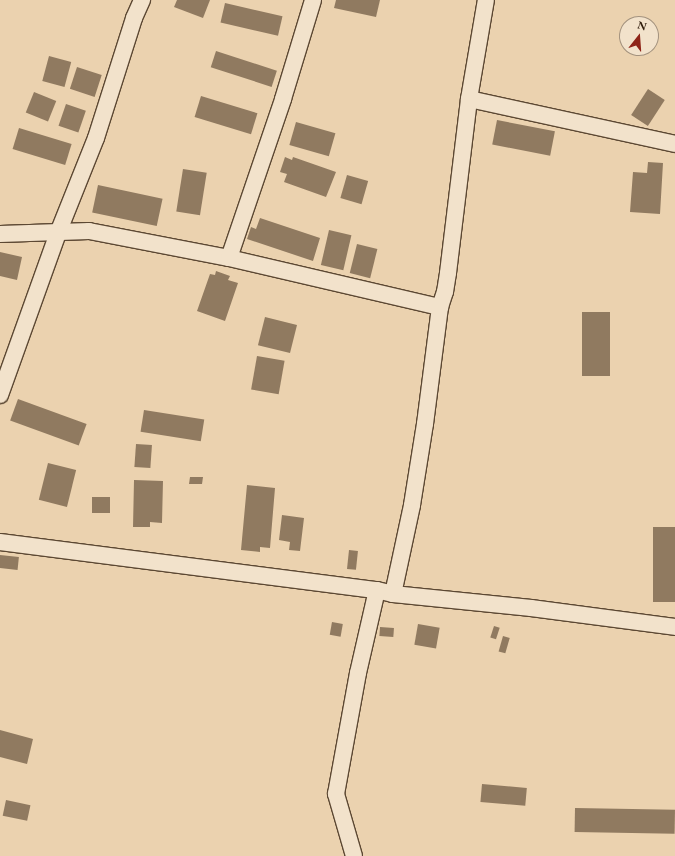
<!DOCTYPE html>
<html>
<head>
<meta charset="utf-8">
<style>
  body { margin:0 }
  #map { position:relative; width:675px; height:856px; overflow:hidden; background:#ebd2af; font-family:"EB Garamond",serif }
  div>[style] { position:absolute }
  .building>* { inset:0; background:#907a60; transform-origin:0 0 }
  .roads { filter:drop-shadow(1px 0 #5c4833) drop-shadow(-1px 0 #5c4833) drop-shadow(0 1px #5c4833) drop-shadow(0 -1px #5c4833) }
  .minor>* { height:16px; margin:-8px; padding:0 8px; transform-origin:8px; border-radius:8px; background:#f2e2cb }
  span { translate:-50% -50%; white-space:nowrap; text-align:center; line-height:1.15; -webkit-text-stroke:4px #f2e2cb; paint-order:stroke }
  .north { position:absolute; left:619px; top:16px; width:40px; height:40px; box-sizing:border-box; background:#f2e2cb; border:1px solid #a3927e; border-radius:50%; rotate:17deg; font-size:11px; font-weight:700; line-height:16px; text-align:center; color:#2d1a0a }
  .north::after { content:''; display:block; margin:auto; width:14px; height:18px; background:#8f2418; clip-path:polygon(50% 0,100% 100%,50% 72%,0 100%) }
</style>
</head>
<body>
<div id="map">
  <div class="building">
    <div style="clip-path:polygon(177px 0,210px 0,203px 18px,174px 7px)"></div>
    <div style="clip-path:polygon(336px 0,380px 0,376px 17px,334px 8px)"></div>
    <div style="left:225px;top:3px;width:59px;height:20px;rotate:13deg"></div>
    <div style="left:216px;top:51px;width:64px;height:17px;rotate:18deg"></div>
    <div style="left:49px;top:56px;width:23px;height:26px;rotate:15deg"></div>
    <div style="left:77px;top:67px;width:26px;height:23px;rotate:18deg"></div>
    <div style="left:648px;top:89px;width:20px;height:31px;rotate:33deg"></div>
    <div style="left:34px;top:92px;width:24px;height:22px;rotate:22deg"></div>
    <div style="left:201px;top:96px;width:59px;height:22px;rotate:17deg"></div>
    <div style="left:66px;top:104px;width:21px;height:23px;rotate:19deg"></div>
    <div style="left:497px;top:120px;width:59px;height:25px;rotate:11deg"></div>
    <div style="left:296px;top:122px;width:41px;height:24px;rotate:16deg"></div>
    <div style="left:19px;top:128px;width:55px;height:22px;rotate:17deg"></div>
    <div style="clip-path:polygon(285px 157px,292px 160px,293px 157px,336px 172px,326px 197px,284px 182px,287px 174px,280px 172px)"></div>
    <div style="clip-path:polygon(648px 162px,663px 163px,660px 214px,630px 212px,633px 172px,647px 173px)"></div>
    <div style="left:183px;top:169px;width:24px;height:43px;rotate:9deg"></div>
    <div style="left:347px;top:175px;width:22px;height:24px;rotate:16deg"></div>
    <div style="left:98px;top:185px;width:66px;height:28px;rotate:12deg"></div>
    <div style="clip-path:polygon(260px 218px,320px 238px,313px 261px,247px 239px,251px 227px,256px 229px)"></div>
    <div style="left:329px;top:230px;width:23px;height:36px;rotate:13deg"></div>
    <div style="left:357px;top:244px;width:21px;height:30px;rotate:14deg"></div>
    <div style="clip-path:polygon(0 252px,22px 257px,17px 280px,0 276px)"></div>
    <div style="clip-path:polygon(216px 271px,230px 276px,228px 280px,238px 283px,225px 321px,197px 311px,210px 274px,215px 275px)"></div>
    <div style="left:582px;top:312px;width:28px;height:64px"></div>
    <div style="left:265px;top:317px;width:33px;height:29px;rotate:14deg"></div>
    <div style="left:257px;top:356px;width:28px;height:34px;rotate:10deg"></div>
    <div style="left:18px;top:399px;width:73px;height:23px;rotate:20deg"></div>
    <div style="left:144px;top:410px;width:61px;height:22px;rotate:9deg"></div>
    <div style="left:136px;top:444px;width:16px;height:23px;rotate:4deg"></div>
    <div style="left:48px;top:463px;width:29px;height:38px;rotate:14deg"></div>
    <div style="clip-path:polygon(190px 477px,203px 477px,202px 484px,189px 484px)"></div>
    <div style="clip-path:polygon(134px 480px,163px 481px,162px 523px,150px 522px,150px 527px,133px 527px)"></div>
    <div style="clip-path:polygon(247px 485px,275px 488px,270px 548px,260px 547px,260px 552px,241px 550px)"></div>
    <div style="left:92px;top:497px;width:18px;height:16px"></div>
    <div style="clip-path:polygon(282px 515px,304px 518px,300px 551px,289px 550px,290px 542px,279px 540px)"></div>
    <div style="left:675px;top:527px;width:75px;height:22px;rotate:90deg"></div>
    <div style="left:349px;top:550px;width:9px;height:19px;rotate:6deg"></div>
    <div style="left:0;top:555px;width:19px;height:13px;rotate:6deg"></div>
    <div style="left:332px;top:622px;width:11px;height:13px;rotate:10deg"></div>
    <div style="left:418px;top:624px;width:22px;height:21px;rotate:10deg"></div>
    <div style="left:494px;top:626px;width:6px;height:12px;rotate:18deg"></div>
    <div style="left:380px;top:627px;width:14px;height:9px;rotate:4deg"></div>
    <div style="left:503px;top:636px;width:7px;height:16px;rotate:16deg"></div>
    <div style="clip-path:polygon(0 730px,33px 739px,27px 764px,0 757px)"></div>
    <div style="left:482px;top:784px;width:45px;height:18px;rotate:5deg"></div>
    <div style="left:6px;top:800px;width:25px;height:16px;rotate:12deg"></div>
    <div style="left:575px;top:808px;width:100px;height:24px;rotate:1deg"></div>
  </div>
  <div class="roads">
    <div class="minor">
      <div style="left:469px;top:99px;width:211px;rotate:12.3deg"></div>
      <div style="left:0;top:234px;width:89px;rotate:-1.9deg"></div>
      <div style="left:89px;top:231px;width:143px;rotate:10.9deg"></div>
      <div style="left:229px;top:258px;width:217px;rotate:13.1deg"></div>
      <div style="left:440px;top:307px;width:16px;rotate:-72deg"></div>
      <div style="left:445px;top:292px;width:19px;rotate:-81deg"></div>
      <div style="left:448px;top:273px;width:175px;rotate:-83.1deg"></div>
      <div style="left:469px;top:99px;width:100px;rotate:-80.3deg"></div>
      <div style="left:229px;top:258px;width:168px;rotate:-71.2deg"></div>
      <div style="left:283px;top:99px;width:103px;rotate:-73.1deg"></div>
      <div style="left:0;top:395px;width:172px;rotate:-70.3deg"></div>
      <div style="left:58px;top:233px;width:102px;rotate:-68.2deg"></div>
      <div style="left:96px;top:138px;width:126px;rotate:-72.4deg"></div>
      <div style="left:134px;top:18px;width:20px;rotate:-66deg"></div>
      <div style="left:0;top:542px;width:380px;rotate:7.3deg"></div>
      <div style="left:377px;top:590px;width:16px;rotate:14deg"></div>
      <div style="left:393px;top:594px;width:139px;rotate:5.8deg"></div>
      <div style="left:531px;top:608px;width:145px;rotate:7.5deg"></div>
      <div style="left:393px;top:594px;width:91px;rotate:-77.9deg"></div>
      <div style="left:412px;top:505px;width:82px;rotate:-80.9deg"></div>
      <div style="left:425px;top:424px;width:118px;rotate:-82.7deg"></div>
      <div style="left:354px;top:856px;width:65px;rotate:-106.2deg"></div>
      <div style="left:336px;top:794px;width:123px;rotate:-79.7deg"></div>
      <div style="left:358px;top:673px;width:85px;rotate:-77.1deg"></div>
    </div>
  </div>
  <div class="north">N</div>
</div>
</body>
</html>
